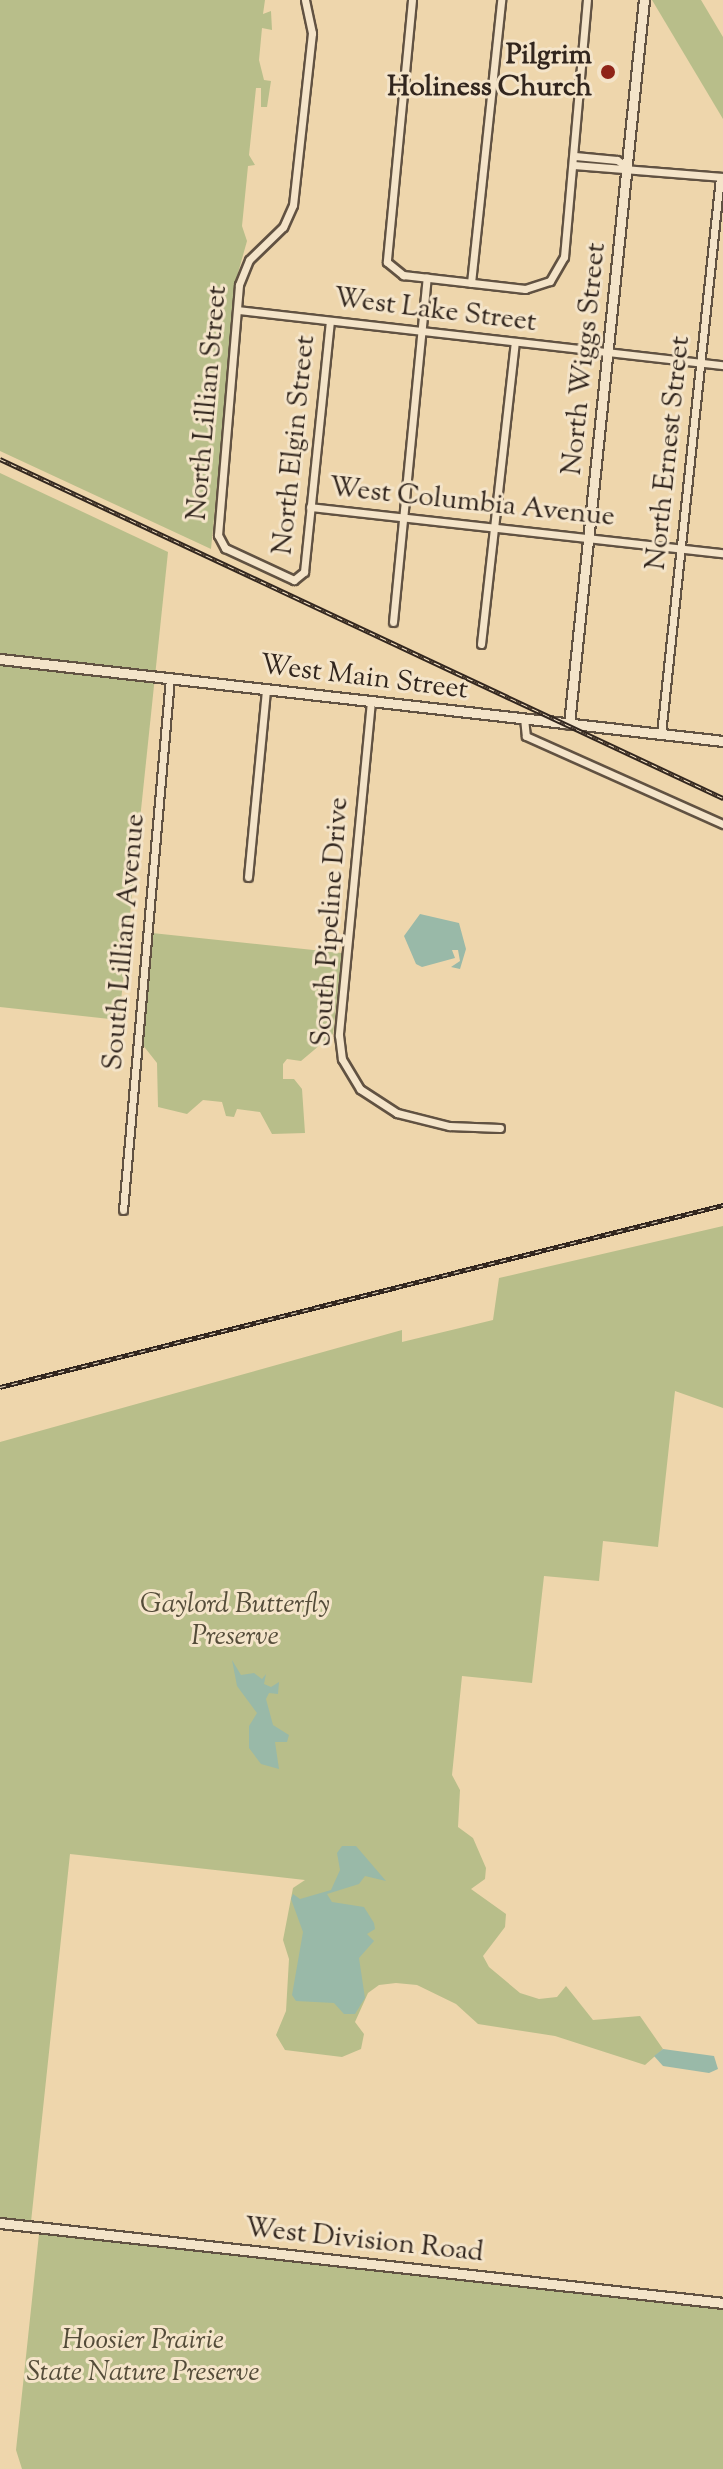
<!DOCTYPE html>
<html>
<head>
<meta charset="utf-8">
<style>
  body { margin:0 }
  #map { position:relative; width:723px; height:2469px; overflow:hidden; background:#eed6ac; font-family:"Sorts Mill Goudy",serif }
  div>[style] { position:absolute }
  .green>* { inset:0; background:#b8be8a }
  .water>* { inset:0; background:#99b9a8 }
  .roads { filter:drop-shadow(2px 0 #615242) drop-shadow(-2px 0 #615242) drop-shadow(0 2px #615242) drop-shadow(0 -2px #615242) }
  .minor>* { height:7px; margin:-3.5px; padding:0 3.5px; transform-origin:3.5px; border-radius:3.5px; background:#f4e4c9 }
  .tertiary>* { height:9px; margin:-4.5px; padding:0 4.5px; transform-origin:4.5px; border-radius:4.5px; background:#f4e4c9 }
  .rail>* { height:5px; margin-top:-2.5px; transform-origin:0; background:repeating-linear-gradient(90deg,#f4e4c9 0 6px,#32261e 0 12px); box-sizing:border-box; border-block:2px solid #32261e }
  .dots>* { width:22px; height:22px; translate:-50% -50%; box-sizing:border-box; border:4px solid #f4e4c9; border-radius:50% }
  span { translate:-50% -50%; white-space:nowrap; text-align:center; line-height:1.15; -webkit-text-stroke:6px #f4e4c9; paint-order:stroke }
  .poi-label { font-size:28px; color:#32261e; font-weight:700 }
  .right { translate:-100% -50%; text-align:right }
  .street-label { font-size:28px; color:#32261e }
  .park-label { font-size:28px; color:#544c39; font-style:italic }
</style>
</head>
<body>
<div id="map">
  <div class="green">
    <div style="clip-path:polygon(0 0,265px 0,263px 14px,271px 11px,272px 30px,262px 28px,259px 60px,264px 80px,271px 81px,267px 107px,261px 107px,261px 88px,256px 88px,249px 155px,255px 165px,248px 166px,242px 226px,247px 241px,238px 273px,211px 549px,0 451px)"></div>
    <div style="clip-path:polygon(652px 0,701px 0,723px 37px,723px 119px)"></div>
    <div style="clip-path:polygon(0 473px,168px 552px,119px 1020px,0 1007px)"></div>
    <div style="clip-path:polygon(152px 933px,342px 953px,333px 1034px,301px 1061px,287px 1059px,283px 1064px,283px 1079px,294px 1079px,302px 1089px,305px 1133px,272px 1134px,260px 1112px,237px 1109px,234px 1117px,226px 1116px,222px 1102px,203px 1100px,187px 1114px,158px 1107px,157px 1063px,142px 1044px)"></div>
    <div style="clip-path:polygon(723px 1226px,723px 1408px,675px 1391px,658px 1547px,603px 1541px,599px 1581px,544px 1576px,532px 1683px,462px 1676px,452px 1775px,460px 1790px,458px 1827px,473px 1838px,486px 1868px,485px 1879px,471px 1889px,506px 1914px,505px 1927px,483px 1956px,489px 1967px,520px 1993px,539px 1999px,557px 1997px,566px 1986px,593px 2020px,640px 2016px,663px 2049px,645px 2065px,555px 2036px,478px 2024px,456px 2004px,417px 1985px,396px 1983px,379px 1985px,368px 1993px,355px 2022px,364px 2034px,361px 2049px,342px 2057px,285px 2050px,276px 2035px,286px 2011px,289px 1959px,283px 1940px,293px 1888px,305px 1880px,70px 1854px,31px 2222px,0 2219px,0 1442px,402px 1330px,402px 1342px,493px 1320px,499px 1278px)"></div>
    <div style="clip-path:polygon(39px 2234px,244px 2256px,247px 2252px,723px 2309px,723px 2469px,22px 2469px,16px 2450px)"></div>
  </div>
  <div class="water">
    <div style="clip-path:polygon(420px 914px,459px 923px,466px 949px,460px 969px,451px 967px,460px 961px,458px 950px,452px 950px,455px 958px,422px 967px,416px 964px,404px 936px)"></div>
    <div style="clip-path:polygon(232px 1660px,241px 1675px,254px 1673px,262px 1679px,266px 1674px,264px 1684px,271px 1687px,279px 1682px,278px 1694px,269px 1693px,266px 1699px,273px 1725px,289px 1735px,287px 1742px,275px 1742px,279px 1769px,261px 1764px,249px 1748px,249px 1726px,257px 1713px,237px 1686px)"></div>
    <div style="clip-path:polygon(342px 1846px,356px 1846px,386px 1881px,365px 1876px,359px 1884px,327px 1894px,332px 1902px,364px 1907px,374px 1923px,375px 1929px,367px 1934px,374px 1941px,359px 1958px,365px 1998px,355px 2014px,344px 2014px,334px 2003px,296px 2001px,292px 1995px,303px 1932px,291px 1899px,293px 1894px,300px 1899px,331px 1890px,340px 1870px,337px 1853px)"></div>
    <div style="clip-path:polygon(663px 2049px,714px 2056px,718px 2069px,709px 2073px,663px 2066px,654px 2056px)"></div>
  </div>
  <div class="roads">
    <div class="minor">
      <div style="left:305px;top:0;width:34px;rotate:78deg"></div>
      <div style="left:312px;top:33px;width:173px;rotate:96.3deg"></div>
      <div style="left:293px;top:205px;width:24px;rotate:114deg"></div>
      <div style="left:283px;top:227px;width:47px;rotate:135.9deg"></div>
      <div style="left:249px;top:260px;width:27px;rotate:112deg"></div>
      <div style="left:239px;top:285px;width:251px;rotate:94.8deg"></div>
      <div style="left:218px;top:535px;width:15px;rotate:62deg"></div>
      <div style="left:225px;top:548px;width:76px;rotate:24.9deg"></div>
      <div style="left:294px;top:580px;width:13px;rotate:-39deg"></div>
      <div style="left:304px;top:572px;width:252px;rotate:-84.1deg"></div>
      <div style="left:412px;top:0;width:263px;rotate:95.5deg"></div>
      <div style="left:387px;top:262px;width:21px;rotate:39deg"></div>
      <div style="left:403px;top:275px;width:123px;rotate:6.5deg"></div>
      <div style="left:525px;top:289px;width:26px;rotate:-18deg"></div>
      <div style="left:550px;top:281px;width:28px;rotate:-60deg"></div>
      <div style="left:564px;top:257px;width:258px;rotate:-84.9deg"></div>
      <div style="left:575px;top:156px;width:42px;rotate:5.4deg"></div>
      <div style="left:617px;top:160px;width:12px;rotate:35deg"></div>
      <div style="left:574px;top:165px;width:149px;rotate:4.6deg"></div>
      <div style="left:471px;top:283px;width:285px;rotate:-83.9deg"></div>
      <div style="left:238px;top:310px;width:488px;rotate:6.5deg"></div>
      <div style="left:310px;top:507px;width:416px;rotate:6.4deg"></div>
      <div style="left:393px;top:622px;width:346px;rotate:-84.4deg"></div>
      <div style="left:481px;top:644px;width:304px;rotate:-83.6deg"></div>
      <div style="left:371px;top:701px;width:336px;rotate:95.5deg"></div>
      <div style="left:339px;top:1035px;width:24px;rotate:83deg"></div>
      <div style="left:342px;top:1059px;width:35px;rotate:59deg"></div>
      <div style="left:360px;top:1089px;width:44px;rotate:33deg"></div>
      <div style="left:397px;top:1113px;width:54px;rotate:14deg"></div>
      <div style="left:449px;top:1126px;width:51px;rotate:2.2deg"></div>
      <div style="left:524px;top:718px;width:18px;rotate:84deg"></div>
      <div style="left:526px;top:736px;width:216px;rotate:24.1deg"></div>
      <div style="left:661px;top:734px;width:560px;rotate:-83.95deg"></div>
      <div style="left:248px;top:877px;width:189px;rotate:-84.5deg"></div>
      <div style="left:123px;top:1210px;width:534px;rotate:-84.95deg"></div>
    </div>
    <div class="tertiary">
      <div style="left:0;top:659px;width:728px;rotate:6.47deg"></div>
      <div style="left:569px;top:724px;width:728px;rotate:-84.09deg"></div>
      <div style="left:0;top:2223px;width:727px;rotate:6.31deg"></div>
    </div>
  </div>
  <div class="rail">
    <div style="left:0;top:459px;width:799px;rotate:25.12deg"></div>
    <div style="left:0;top:1387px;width:746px;rotate:-14.13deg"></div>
  </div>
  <div class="dots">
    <div style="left:608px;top:72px;background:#8f2418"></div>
  </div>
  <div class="poi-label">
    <span class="right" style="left:592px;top:72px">Pilgrim<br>Holiness Church</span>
  </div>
  <div class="street-label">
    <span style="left:435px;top:311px;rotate:7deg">West Lake Street</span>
    <span style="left:585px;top:359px;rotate:-84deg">North Wiggs Street</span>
    <span style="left:208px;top:403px;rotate:-85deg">North Lillian Street</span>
    <span style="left:295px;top:445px;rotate:-84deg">North Elgin Street</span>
    <span style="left:669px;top:453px;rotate:-84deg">North Ernest Street</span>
    <span style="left:472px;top:503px;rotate:6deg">West Columbia Avenue</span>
    <span style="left:364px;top:678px;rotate:7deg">West Main Street</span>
    <span style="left:331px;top:922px;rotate:-86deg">South Pipeline Drive</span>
    <span style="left:125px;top:942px;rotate:-85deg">South Lillian Avenue</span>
    <span style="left:364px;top:2241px;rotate:6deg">West Division Road</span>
  </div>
  <div class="park-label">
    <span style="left:235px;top:1621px">Gaylord Butterfly<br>Preserve</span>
    <span style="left:143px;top:2357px">Hoosier Prairie<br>State Nature Preserve</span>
  </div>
</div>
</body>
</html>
